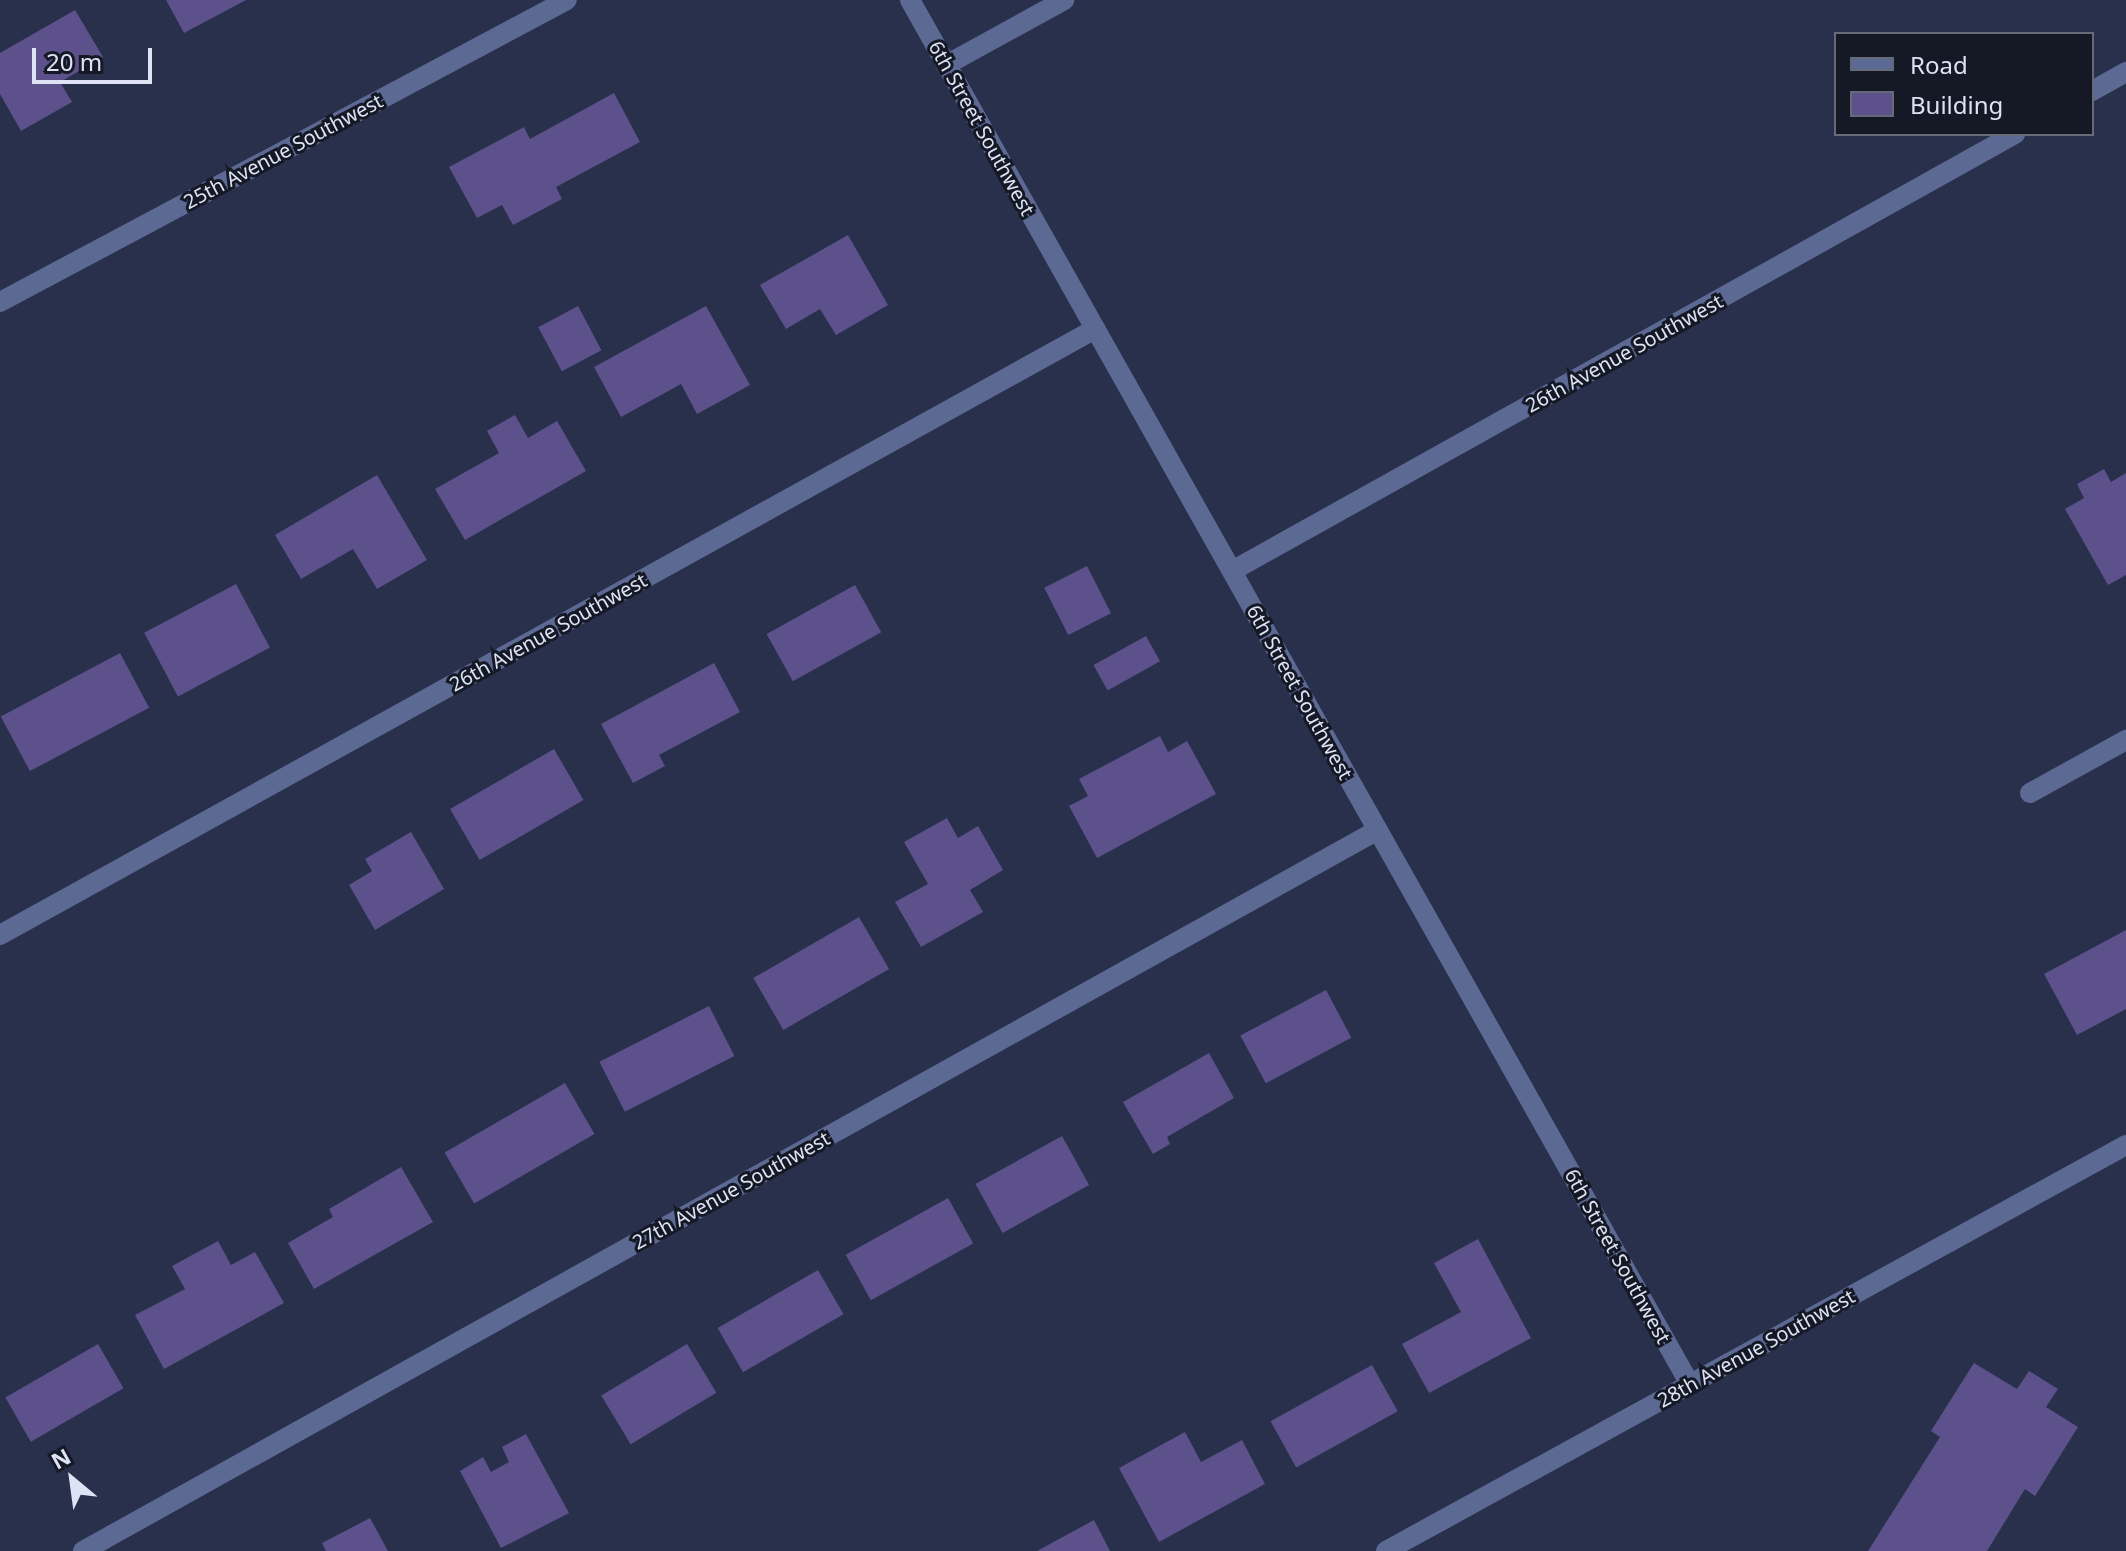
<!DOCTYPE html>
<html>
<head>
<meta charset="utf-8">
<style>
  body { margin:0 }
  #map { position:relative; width:2126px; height:1551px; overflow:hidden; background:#28304c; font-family:"Noto Sans",sans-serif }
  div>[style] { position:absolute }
  .building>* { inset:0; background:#5c518b; transform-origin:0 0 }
  .minor>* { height:20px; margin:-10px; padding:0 10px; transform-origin:10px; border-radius:10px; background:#5c6993 }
  .tertiary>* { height:20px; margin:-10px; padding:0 10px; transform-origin:10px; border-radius:10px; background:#5c6993 }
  span { translate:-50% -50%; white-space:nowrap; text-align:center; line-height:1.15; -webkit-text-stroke:6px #151925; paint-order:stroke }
  .street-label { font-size:20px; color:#dde3f5 }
  .legend { position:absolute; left:1834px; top:32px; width:260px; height:104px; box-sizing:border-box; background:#151925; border:2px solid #656a78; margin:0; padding:10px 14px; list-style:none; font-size:24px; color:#dde3f5 }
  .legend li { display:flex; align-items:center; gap:16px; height:40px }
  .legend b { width:40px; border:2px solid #656a78 }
  .north { position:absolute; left:32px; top:1439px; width:80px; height:80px; -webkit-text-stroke:6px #151925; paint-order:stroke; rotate:331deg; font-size:22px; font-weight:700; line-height:32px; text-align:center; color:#dde3f5 }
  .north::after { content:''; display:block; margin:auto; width:28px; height:36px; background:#dde3f5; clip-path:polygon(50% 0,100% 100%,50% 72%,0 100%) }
  .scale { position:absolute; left:32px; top:48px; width:120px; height:36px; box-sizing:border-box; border:4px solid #dde3f5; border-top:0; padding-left:10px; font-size:24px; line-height:28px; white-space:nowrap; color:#dde3f5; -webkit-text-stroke:6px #151925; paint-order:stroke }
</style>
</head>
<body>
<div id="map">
  <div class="building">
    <div style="clip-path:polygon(166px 0,246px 0,184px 33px)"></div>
    <div style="clip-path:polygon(75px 10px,103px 57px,60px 82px,72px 102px,21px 131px,0 94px,0 53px)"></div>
    <div style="clip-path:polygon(614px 93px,640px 142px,556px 187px,562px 199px,513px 225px,502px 205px,477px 218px,449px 167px,524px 127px,530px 139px)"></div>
    <div style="clip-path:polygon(848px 235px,888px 305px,836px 335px,820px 309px,786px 329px,760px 285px)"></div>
    <div style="left:578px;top:306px;width:50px;height:45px;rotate:62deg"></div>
    <div style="clip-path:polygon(706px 306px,750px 385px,697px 414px,681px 384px,621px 417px,594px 367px)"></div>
    <div style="clip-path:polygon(515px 415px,528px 438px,557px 421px,586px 471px,465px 540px,435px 489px,499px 453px,487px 431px)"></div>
    <div style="clip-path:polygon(2104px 469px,2111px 482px,2126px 473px,2126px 575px,2108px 585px,2065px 509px,2084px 498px,2077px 484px)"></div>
    <div style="clip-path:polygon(377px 475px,427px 560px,377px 589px,353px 549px,301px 579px,275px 535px)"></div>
    <div style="left:1087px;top:566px;width:53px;height:48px;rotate:63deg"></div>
    <div style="left:236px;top:584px;width:72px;height:104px;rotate:62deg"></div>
    <div style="left:855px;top:585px;width:54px;height:101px;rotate:61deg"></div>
    <div style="left:1146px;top:636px;width:29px;height:60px;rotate:61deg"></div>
    <div style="left:120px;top:653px;width:62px;height:135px;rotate:62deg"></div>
    <div style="clip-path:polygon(714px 663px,740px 712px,659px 755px,665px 766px,633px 783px,601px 724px)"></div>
    <div style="clip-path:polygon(1160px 736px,1168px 752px,1187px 741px,1216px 794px,1097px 858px,1069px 806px,1088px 796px,1079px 779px)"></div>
    <div style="left:554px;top:749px;width:59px;height:120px;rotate:60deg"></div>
    <div style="clip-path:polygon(947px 818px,958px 838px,978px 826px,1003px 870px,970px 890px,983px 912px,921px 947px,895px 902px,928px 884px,904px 842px)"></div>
    <div style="clip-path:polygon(411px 832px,444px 889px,375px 930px,349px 885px,372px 871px,365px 859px)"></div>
    <div style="left:859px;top:917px;width:60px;height:122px;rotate:60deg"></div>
    <div style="clip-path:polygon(2126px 930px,2126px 1009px,2077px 1035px,2044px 974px)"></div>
    <div style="left:1326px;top:990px;width:54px;height:97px;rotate:62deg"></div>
    <div style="left:709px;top:1006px;width:56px;height:123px;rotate:63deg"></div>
    <div style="clip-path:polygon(1209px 1053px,1234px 1098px,1167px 1137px,1170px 1144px,1153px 1154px,1123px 1102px)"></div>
    <div style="left:565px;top:1083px;width:59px;height:139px;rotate:60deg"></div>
    <div style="left:1062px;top:1136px;width:56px;height:99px;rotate:61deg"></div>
    <div style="clip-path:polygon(401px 1167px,433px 1222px,314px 1289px,288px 1243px,333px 1217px,329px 1209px)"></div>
    <div style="left:948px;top:1198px;width:52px;height:117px;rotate:61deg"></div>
    <div style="clip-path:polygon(1478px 1239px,1531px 1338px,1429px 1393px,1402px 1344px,1461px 1312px,1434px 1263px)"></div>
    <div style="clip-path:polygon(218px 1241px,231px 1265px,255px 1252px,284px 1303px,164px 1369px,135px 1315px,185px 1289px,172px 1266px)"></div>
    <div style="left:818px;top:1270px;width:51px;height:116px;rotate:60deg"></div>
    <div style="left:98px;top:1344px;width:51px;height:107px;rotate:60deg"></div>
    <div style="left:687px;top:1344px;width:57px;height:100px;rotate:59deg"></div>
    <div style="clip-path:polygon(1974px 1363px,2017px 1389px,2029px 1371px,2058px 1389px,2046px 1407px,2078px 1427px,2035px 1496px,2025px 1489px,1987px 1551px,1868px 1551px,1940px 1437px,1931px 1431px)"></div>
    <div style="left:1372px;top:1365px;width:53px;height:116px;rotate:61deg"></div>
    <div style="clip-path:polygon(1185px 1432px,1201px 1462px,1242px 1440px,1265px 1484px,1159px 1542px,1119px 1468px)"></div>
    <div style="clip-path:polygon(526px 1434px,569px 1513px,501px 1548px,460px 1471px,483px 1457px,491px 1472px,509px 1462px,502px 1447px)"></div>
    <div style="clip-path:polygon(370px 1518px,388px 1551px,326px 1551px,322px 1543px)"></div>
    <div style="clip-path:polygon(1094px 1520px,1110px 1551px,1037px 1551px)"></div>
  </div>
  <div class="minor">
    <div style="left:910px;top:0;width:1589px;rotate:60.6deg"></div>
    <div style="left:946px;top:65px;width:135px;rotate:-28.8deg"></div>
    <div style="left:2092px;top:91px;width:39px;rotate:-29deg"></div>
    <div style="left:0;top:302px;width:642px;rotate:-28.04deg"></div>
    <div style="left:1232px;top:571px;width:897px;rotate:-29.17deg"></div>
    <div style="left:2030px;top:793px;width:110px;rotate:-28.9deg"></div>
    <div style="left:0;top:935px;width:1252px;rotate:-28.96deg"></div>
    <div style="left:83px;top:1551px;width:1482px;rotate:-29.11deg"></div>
  </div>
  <div class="tertiary">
    <div style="left:1386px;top:1551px;width:844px;rotate:-28.75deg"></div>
  </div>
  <div class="street-label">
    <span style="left:982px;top:128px;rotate:61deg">6th Street Southwest</span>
    <span style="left:283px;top:151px;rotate:-28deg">25th Avenue Southwest</span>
    <span style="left:1624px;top:353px;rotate:-29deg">26th Avenue Southwest</span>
    <span style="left:548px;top:632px;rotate:-29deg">26th Avenue Southwest</span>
    <span style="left:1300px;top:692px;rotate:61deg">6th Street Southwest</span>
    <span style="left:731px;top:1190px;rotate:-29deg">27th Avenue Southwest</span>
    <span style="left:1618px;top:1256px;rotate:61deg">6th Street Southwest</span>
    <span style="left:1756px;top:1348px;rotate:-29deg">28th Avenue Southwest</span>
  </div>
  <ul class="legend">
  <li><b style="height:10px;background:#5c6993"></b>Road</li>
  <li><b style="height:22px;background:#5c518b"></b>Building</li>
  </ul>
  <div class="north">N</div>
  <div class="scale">20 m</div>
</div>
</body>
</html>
